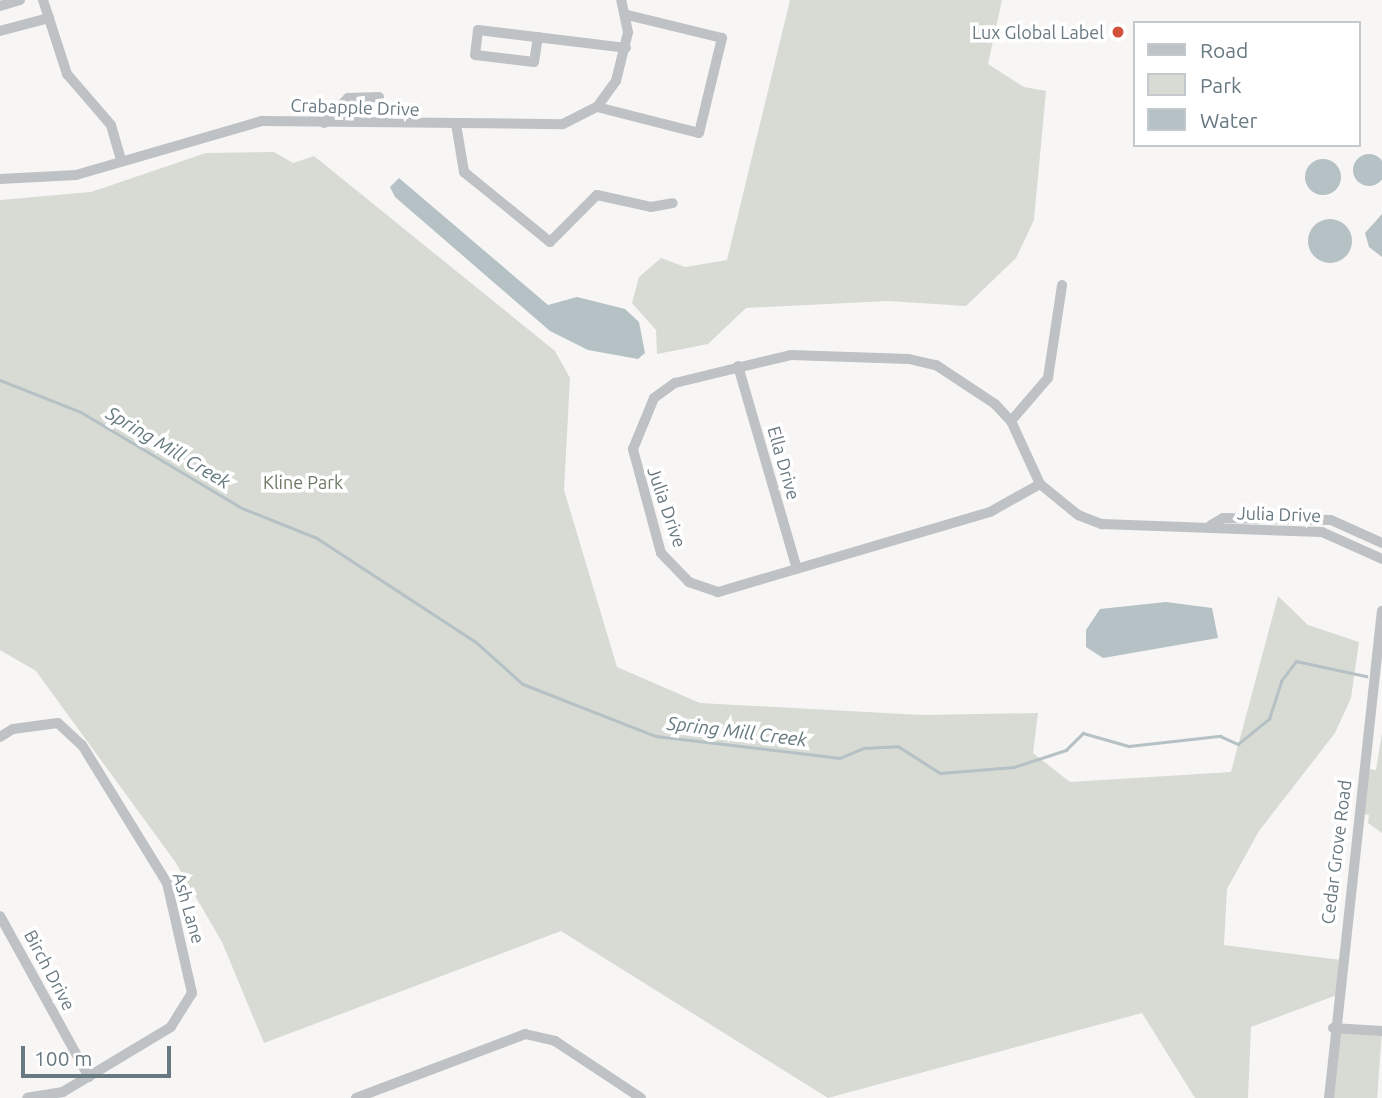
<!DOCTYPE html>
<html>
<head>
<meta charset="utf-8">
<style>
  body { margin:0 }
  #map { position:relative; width:1382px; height:1098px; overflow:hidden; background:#f7f6f4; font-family:Ubuntu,sans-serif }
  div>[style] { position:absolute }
  .green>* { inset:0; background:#d7dbd4; transform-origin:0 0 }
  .water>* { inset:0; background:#b5c1c4 }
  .round { border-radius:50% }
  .stream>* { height:2.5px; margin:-1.25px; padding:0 1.25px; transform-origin:1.25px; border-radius:1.25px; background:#b5c1c4 }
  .minor>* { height:10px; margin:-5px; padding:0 5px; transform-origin:5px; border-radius:5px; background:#bec2c5 }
  .dots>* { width:19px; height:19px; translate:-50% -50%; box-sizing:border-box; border:4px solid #fff; border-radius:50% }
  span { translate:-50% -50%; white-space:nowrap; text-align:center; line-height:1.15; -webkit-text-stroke:7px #fff; paint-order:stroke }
  .poi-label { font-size:18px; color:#697982 }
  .right { translate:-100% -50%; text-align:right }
  .street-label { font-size:18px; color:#697982 }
  .park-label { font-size:18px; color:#6c7a67 }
  .water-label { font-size:19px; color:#64797e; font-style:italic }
  .legend { position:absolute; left:1133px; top:21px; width:228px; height:126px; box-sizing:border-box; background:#fff; border:2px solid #c3c9cd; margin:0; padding:9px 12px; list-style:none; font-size:21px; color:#697982 }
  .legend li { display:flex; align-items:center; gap:14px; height:35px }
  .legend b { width:35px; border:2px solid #c3c9cd }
  .scale { position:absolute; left:21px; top:1046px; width:150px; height:32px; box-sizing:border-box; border:4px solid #697982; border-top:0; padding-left:9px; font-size:21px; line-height:24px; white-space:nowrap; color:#697982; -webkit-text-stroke:5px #fff; paint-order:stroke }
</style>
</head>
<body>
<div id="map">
  <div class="green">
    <div style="clip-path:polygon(790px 0,1002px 0,988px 64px,1024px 87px,1046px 91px,1034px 220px,1016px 258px,966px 306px,888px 301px,746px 308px,708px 344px,657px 354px,656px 330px,632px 303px,639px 277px,661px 258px,685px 267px,727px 260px)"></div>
    <div style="clip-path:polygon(274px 152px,293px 163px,314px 156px,555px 351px,570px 378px,564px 490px,617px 667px,700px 703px,922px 715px,1038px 713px,1033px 753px,1070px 782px,1231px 772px,1278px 596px,1308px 625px,1359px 642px,1351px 698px,1335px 733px,1259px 831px,1227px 889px,1224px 945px,1341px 960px,1337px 995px,1251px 1027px,1248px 1098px,1195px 1098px,1142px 1013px,828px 1098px,561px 931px,264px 1043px,222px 942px,176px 863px,36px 671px,0 650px,0 200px,91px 192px,206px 153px)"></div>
    <div style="clip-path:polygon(1382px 733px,1382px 833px,1368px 823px,1369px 815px,1358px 813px,1364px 768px,1376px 770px)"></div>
    <div style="left:1333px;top:1028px;width:49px;height:70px;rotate:4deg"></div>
  </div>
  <div class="water">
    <div class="round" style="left:1353px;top:154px;width:32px;height:32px"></div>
    <div class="round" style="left:1305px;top:159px;width:36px;height:36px"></div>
    <div style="clip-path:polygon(399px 178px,548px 305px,577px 297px,625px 309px,639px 322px,645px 353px,638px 359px,588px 350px,550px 331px,395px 197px,390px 187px)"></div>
    <div style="clip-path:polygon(1382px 214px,1382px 257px,1369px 247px,1365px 233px)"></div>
    <div class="round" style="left:1308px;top:219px;width:44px;height:44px"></div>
    <div style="clip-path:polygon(1166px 602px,1212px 608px,1218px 638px,1103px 658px,1086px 647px,1086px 630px,1100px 609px)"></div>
  </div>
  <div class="stream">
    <div style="left:0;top:380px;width:87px;rotate:21.6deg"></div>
    <div style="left:81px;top:412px;width:187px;rotate:30.8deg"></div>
    <div style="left:242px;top:508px;width:81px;rotate:21.8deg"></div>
    <div style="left:317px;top:538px;width:190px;rotate:33.2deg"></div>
    <div style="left:476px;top:642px;width:63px;rotate:41.8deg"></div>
    <div style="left:523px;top:684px;width:143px;rotate:21.4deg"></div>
    <div style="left:656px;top:736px;width:185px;rotate:6.8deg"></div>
    <div style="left:840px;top:758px;width:26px;rotate:-23deg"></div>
    <div style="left:864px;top:748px;width:34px;rotate:-3deg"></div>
    <div style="left:898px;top:746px;width:50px;rotate:32.7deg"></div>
    <div style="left:940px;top:773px;width:74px;rotate:-4.6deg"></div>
    <div style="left:1014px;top:767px;width:55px;rotate:-18.1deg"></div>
    <div style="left:1066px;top:750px;width:24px;rotate:-45deg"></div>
    <div style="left:1083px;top:733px;width:48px;rotate:15.8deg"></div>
    <div style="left:1129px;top:746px;width:92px;rotate:-6.3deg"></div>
    <div style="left:1220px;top:736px;width:20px;rotate:24deg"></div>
    <div style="left:1238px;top:744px;width:40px;rotate:-39deg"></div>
    <div style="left:1269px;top:719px;width:40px;rotate:-72deg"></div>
    <div style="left:1281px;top:681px;width:25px;rotate:-53deg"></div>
    <div style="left:1296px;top:661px;width:72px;rotate:12.1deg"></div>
  </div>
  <div class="minor">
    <div style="left:43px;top:0;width:78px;rotate:72deg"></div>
    <div style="left:67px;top:74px;width:67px;rotate:49.2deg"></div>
    <div style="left:111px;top:125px;width:37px;rotate:74deg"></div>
    <div style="left:0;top:6px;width:21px;rotate:-17deg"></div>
    <div style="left:0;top:31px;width:51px;rotate:-14.9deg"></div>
    <div style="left:538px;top:37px;width:25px;rotate:99deg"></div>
    <div style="left:534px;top:62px;width:59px;rotate:-173.2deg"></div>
    <div style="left:475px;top:55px;width:25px;rotate:-83deg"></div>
    <div style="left:478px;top:30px;width:149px;rotate:6.9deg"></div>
    <div style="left:597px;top:107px;width:105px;rotate:14.3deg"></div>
    <div style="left:699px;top:133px;width:98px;rotate:-76.4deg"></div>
    <div style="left:722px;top:38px;width:98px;rotate:-166.4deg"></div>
    <div style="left:324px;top:123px;width:35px;rotate:-46deg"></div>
    <div style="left:348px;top:98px;width:31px;rotate:-2deg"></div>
    <div style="left:456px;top:124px;width:49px;rotate:80.5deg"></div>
    <div style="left:464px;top:172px;width:111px;rotate:39.1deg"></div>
    <div style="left:550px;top:242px;width:66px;rotate:-45deg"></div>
    <div style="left:597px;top:195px;width:55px;rotate:12.5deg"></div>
    <div style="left:651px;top:207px;width:22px;rotate:-10deg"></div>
    <div style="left:0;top:179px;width:76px;rotate:-3deg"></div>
    <div style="left:76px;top:175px;width:194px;rotate:-16.2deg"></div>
    <div style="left:262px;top:121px;width:301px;rotate:0.6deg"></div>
    <div style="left:563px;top:124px;width:38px;rotate:-27deg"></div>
    <div style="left:597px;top:107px;width:32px;rotate:-54deg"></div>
    <div style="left:616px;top:81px;width:50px;rotate:-76.2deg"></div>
    <div style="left:628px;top:32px;width:33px;rotate:-102deg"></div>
    <div style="left:738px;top:366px;width:211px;rotate:73.8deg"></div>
    <div style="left:1011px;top:421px;width:57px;rotate:-49.3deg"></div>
    <div style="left:1048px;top:378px;width:94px;rotate:-81.4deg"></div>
    <div style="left:1040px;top:484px;width:57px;rotate:150.8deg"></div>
    <div style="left:990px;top:512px;width:284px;rotate:163.6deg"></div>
    <div style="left:718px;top:592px;width:31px;rotate:-161deg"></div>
    <div style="left:689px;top:582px;width:40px;rotate:-134deg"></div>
    <div style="left:661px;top:553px;width:108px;rotate:-105.1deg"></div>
    <div style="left:633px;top:449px;width:55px;rotate:-67.6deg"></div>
    <div style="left:654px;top:398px;width:26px;rotate:-36deg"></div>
    <div style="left:675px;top:383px;width:119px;rotate:-13.6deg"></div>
    <div style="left:791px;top:355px;width:118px;rotate:1.9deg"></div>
    <div style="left:909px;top:359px;width:28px;rotate:13deg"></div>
    <div style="left:936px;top:365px;width:71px;rotate:33.5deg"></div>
    <div style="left:995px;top:404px;width:23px;rotate:47deg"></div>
    <div style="left:1011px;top:421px;width:69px;rotate:65.3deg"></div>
    <div style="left:1040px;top:484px;width:49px;rotate:39.2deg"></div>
    <div style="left:1078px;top:515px;width:26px;rotate:21deg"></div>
    <div style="left:1102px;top:524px;width:220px;rotate:2.1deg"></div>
    <div style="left:1322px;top:532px;width:66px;rotate:24.2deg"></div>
    <div style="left:1211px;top:525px;width:14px;rotate:-30deg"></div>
    <div style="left:1223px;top:518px;width:108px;rotate:1.1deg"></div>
    <div style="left:1331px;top:520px;width:56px;rotate:24.3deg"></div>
    <div style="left:0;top:737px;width:15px;rotate:-32deg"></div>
    <div style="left:13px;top:729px;width:45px;rotate:-7.6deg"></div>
    <div style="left:58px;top:723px;width:33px;rotate:43deg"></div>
    <div style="left:82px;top:745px;width:162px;rotate:58.4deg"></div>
    <div style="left:167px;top:883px;width:113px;rotate:77.2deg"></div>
    <div style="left:192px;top:993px;width:40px;rotate:122deg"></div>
    <div style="left:171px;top:1027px;width:126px;rotate:149deg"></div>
    <div style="left:63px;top:1092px;width:36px;rotate:171deg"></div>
    <div style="left:0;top:916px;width:184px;rotate:61.1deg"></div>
    <div style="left:1333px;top:1028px;width:49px;rotate:3.5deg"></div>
    <div style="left:356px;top:1098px;width:181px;rotate:-20.7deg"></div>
    <div style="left:525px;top:1034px;width:31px;rotate:13deg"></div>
    <div style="left:555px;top:1041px;width:103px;rotate:33.5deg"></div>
    <div style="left:1329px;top:1098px;width:490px;rotate:-83.8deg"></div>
  </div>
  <div class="dots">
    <div style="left:1118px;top:32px;background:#d1513a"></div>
  </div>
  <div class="poi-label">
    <span class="right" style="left:1104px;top:32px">Lux Global Label</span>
  </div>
  <div class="street-label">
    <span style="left:355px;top:107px;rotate:2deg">Crabapple Drive</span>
    <span style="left:784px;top:463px;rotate:74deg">Ella Drive</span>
    <span style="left:667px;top:507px;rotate:71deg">Julia Drive</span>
    <span style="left:1279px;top:514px;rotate:2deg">Julia Drive</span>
    <span style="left:1336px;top:852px;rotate:-83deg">Cedar Grove Road</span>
    <span style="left:189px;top:908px;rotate:74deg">Ash Lane</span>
    <span style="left:50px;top:970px;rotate:62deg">Birch Drive</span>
  </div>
  <div class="park-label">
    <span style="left:303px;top:482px">Kline Park</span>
  </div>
  <div class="water-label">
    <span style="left:168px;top:448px;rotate:31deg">Spring Mill Creek</span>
    <span style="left:737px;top:732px;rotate:7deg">Spring Mill Creek</span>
  </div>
  <ul class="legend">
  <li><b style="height:9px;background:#bec2c5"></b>Road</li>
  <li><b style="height:19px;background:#d7dbd4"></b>Park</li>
  <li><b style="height:19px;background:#b5c1c4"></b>Water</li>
  </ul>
  <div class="scale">100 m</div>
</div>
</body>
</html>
